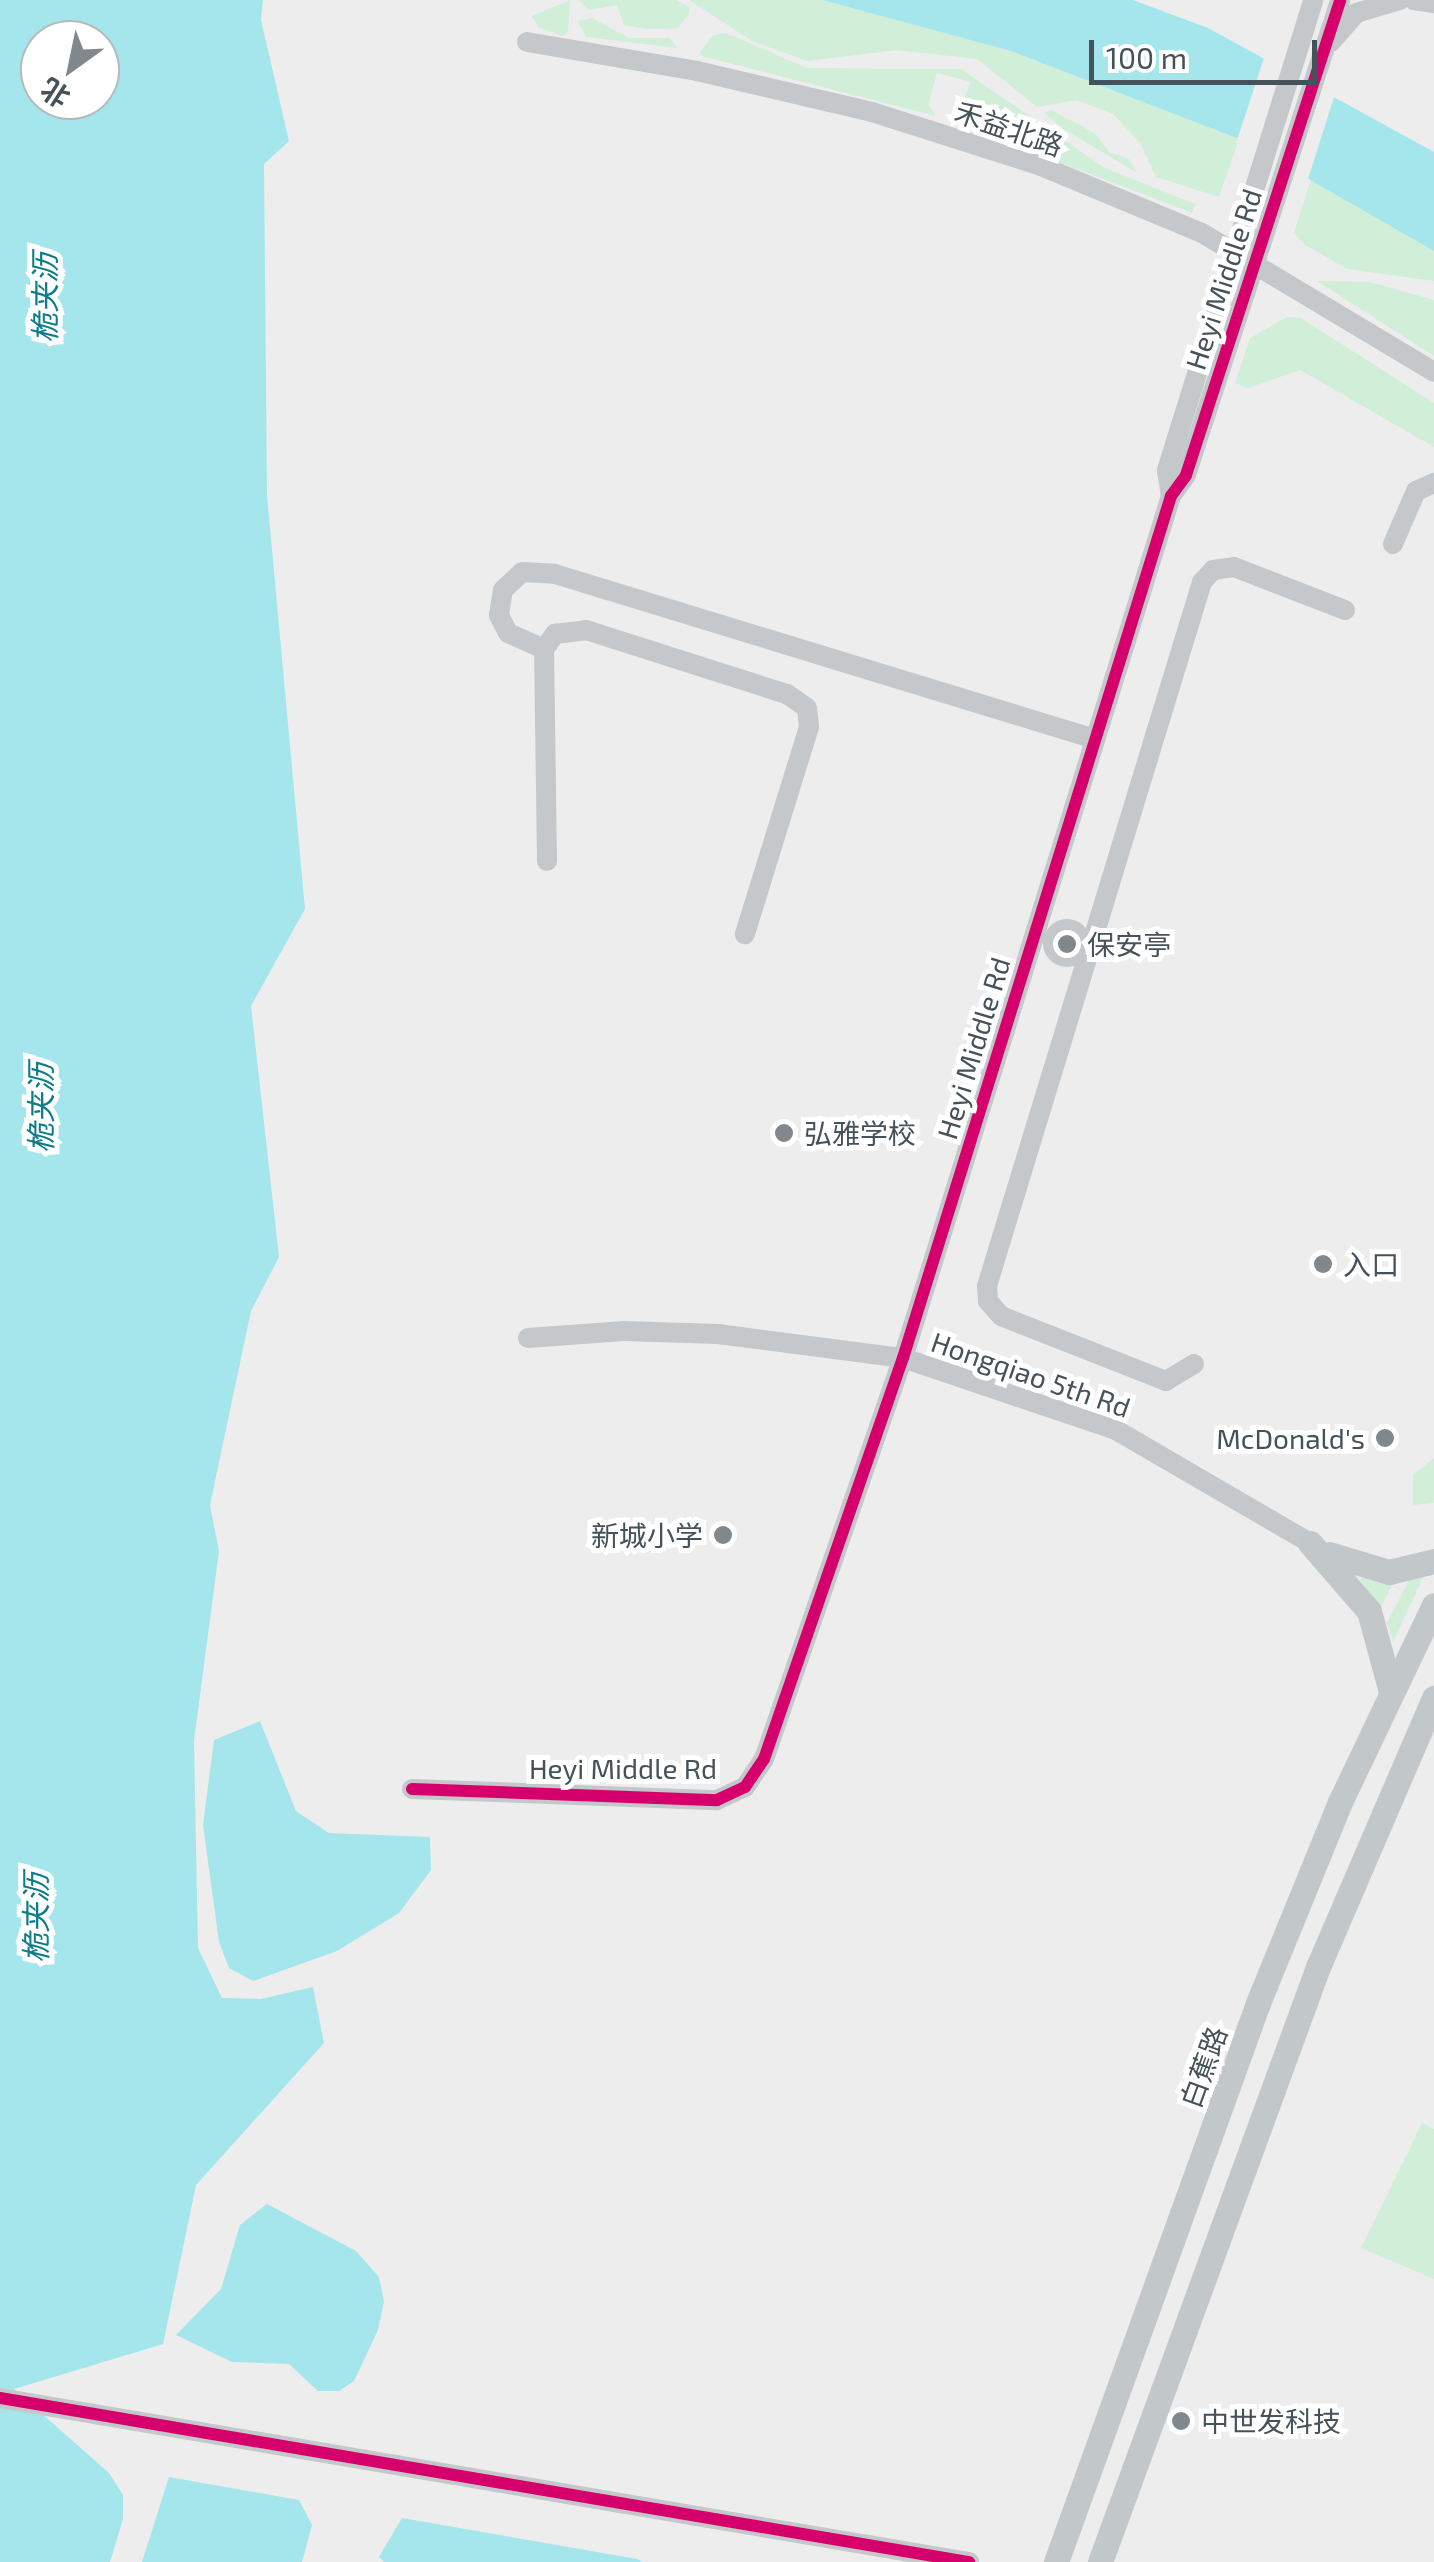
<!DOCTYPE html>
<html>
<head>
<meta charset="utf-8">
<style>
  body { margin:0 }
  #map { position:relative; width:1434px; height:2562px; overflow:hidden; background:#eeeded; font-family:"Exo 2","Noto Sans SC",sans-serif }
  div>[style] { position:absolute }
  .green>* { inset:0; background:#d1eed9 }
  .water>* { inset:0; background:#a4e6ec }
  .pier>* { inset:0; background:#eeeded }
  .minor>* { height:20px; margin:-10px; padding:0 10px; transform-origin:10px; border-radius:10px; background:#c4c8ca }
  .minor>.ring { margin:-10px; padding:0; box-sizing:content-box; background:none; border:20px solid #c4c8ca; border-radius:50% }
  .major>* { height:25px; margin:-12.5px; padding:0 12.5px; transform-origin:12.5px; border-radius:12.5px; background:#c2c7c9 }
  .cycleway>* { height:12px; margin:-6px; padding:0 6px; transform-origin:6px; border-radius:6px; background:#d6006c }
  .dots>* { width:28px; height:28px; translate:-50% -50%; box-sizing:border-box; border:5px solid #fff; border-radius:50% }
  span { translate:-50% -50%; white-space:nowrap; text-align:center; line-height:1.15; -webkit-text-stroke:10px #fff; paint-order:stroke }
  .street-label { font-size:28px; color:#45525a }
  .poi-label { font-size:28px; color:#45525a }
  .left { translate:0 -50%; text-align:left }
  .right { translate:-100% -50%; text-align:right }
  .water-label { font-size:30px; color:#0b7d89; font-style:italic }
  .north { position:absolute; left:20px; top:20px; width:100px; height:100px; box-sizing:border-box; background:#fff; border:2px solid #b5babd; border-radius:50%; rotate:213deg; font-size:28px; font-weight:700; line-height:40px; text-align:center; color:#45525a }
  .north::after { content:''; display:block; margin:auto; width:35px; height:45px; background:#80888d; clip-path:polygon(50% 0,100% 100%,50% 72%,0 100%) }
  .scale { position:absolute; left:1089px; top:40px; width:228px; height:45px; box-sizing:border-box; border:5px solid #45525a; border-top:0; padding-left:12px; font-size:30px; line-height:35px; white-space:nowrap; color:#45525a; -webkit-text-stroke:8px #fff; paint-order:stroke }
</style>
</head>
<body>
<div id="map">
  <div class="green">
    <div style="clip-path:polygon(570px 0,568px 32px,562px 36px,538px 27px,532px 16px)"></div>
    <div style="clip-path:polygon(578px 0,676px 0,689px 7px,689px 14px,678px 28px,648px 29px,624px 25px,617px 5px,589px 10px)"></div>
    <div style="clip-path:polygon(689px 0,822px 0,1011px 51px,1239px 139px,1219px 197px,1156px 177px,1140px 143px,1113px 114px,1077px 100px,1037px 107px,977px 59px,896px 50px,807px 61px,752px 41px)"></div>
    <div style="clip-path:polygon(592px 18px,629px 38px,670px 38px,677px 48px,586px 37px,578px 21px)"></div>
    <div style="clip-path:polygon(726px 33px,807px 68px,961px 69px,1105px 168px,1195px 204px,1192px 213px,954px 122px,971px 82px,937px 73px,928px 105px,936px 116px,698px 55px,713px 35px)"></div>
    <div style="clip-path:polygon(1051px 110px,1096px 134px,1109px 152px,1129px 159px,1136px 172px,1065px 130px,1044px 113px)"></div>
    <div style="clip-path:polygon(1312px 176px,1434px 251px,1434px 281px,1347px 269px,1305px 245px,1294px 233px)"></div>
    <div style="clip-path:polygon(1317px 281px,1370px 282px,1434px 300px,1434px 356px)"></div>
    <div style="clip-path:polygon(1287px 317px,1301px 318px,1434px 403px,1434px 447px,1300px 370px,1248px 388px,1235px 383px,1250px 338px)"></div>
    <div style="clip-path:polygon(1434px 1458px,1434px 1503px,1413px 1505px,1413px 1475px)"></div>
    <div style="clip-path:polygon(1364px 1573px,1395px 1579px,1380px 1609px,1360px 1580px)"></div>
    <div style="clip-path:polygon(1425px 1573px,1393px 1642px,1387px 1623px,1410px 1578px)"></div>
    <div style="clip-path:polygon(1422px 2123px,1434px 2129px,1434px 2279px,1361px 2248px)"></div>
  </div>
  <div class="water">
    <div style="clip-path:polygon(evenodd,0 0,263px 0,261px 20px,289px 141px,264px 164px,267px 495px,305px 909px,251px 1006px,279px 1257px,251px 1311px,210px 1505px,219px 1551px,194px 1741px,198px 1948px,222px 1998px,261px 1999px,313px 1987px,324px 2043px,196px 2185px,163px 2344px,14px 2389px,109px 2473px,123px 2495px,123px 2519px,110px 2562px,0 2562px,0 0,40px 40px,100px 40px,100px 100px,40px 100px,40px 40px)"></div>
    <div style="clip-path:polygon(822px 0,1133px 0,1208px 28px,1434px 152px,1434px 251px,1239px 139px,1011px 51px)"></div>
    <div style="clip-path:polygon(260px 1721px,296px 1811px,329px 1833px,430px 1837px,431px 1870px,399px 1913px,337px 1951px,253px 1981px,229px 1968px,219px 1942px,203px 1825px,214px 1740px)"></div>
    <div style="clip-path:polygon(267px 2204px,356px 2251px,379px 2277px,384px 2302px,378px 2330px,354px 2381px,339px 2391px,318px 2391px,289px 2364px,232px 2362px,176px 2335px,221px 2289px,240px 2225px)"></div>
    <div style="clip-path:polygon(169px 2477px,299px 2500px,312px 2525px,302px 2562px,142px 2562px)"></div>
    <div style="clip-path:polygon(402px 2518px,637px 2559px,643px 2562px,384px 2562px,379px 2557px)"></div>
  </div>
  <div class="pier">
    <div style="clip-path:polygon(1266px 52px,1337px 88px,1308px 179px,1236px 143px)"></div>
  </div>
  <div class="minor">
    <div style="left:1414px;top:0;width:20px;rotate:9deg"></div>
    <div style="left:527px;top:42px;width:172px;rotate:9.7deg"></div>
    <div style="left:697px;top:71px;width:180px;rotate:13.2deg"></div>
    <div style="left:872px;top:112px;width:177px;rotate:17.7deg"></div>
    <div style="left:1041px;top:166px;width:174px;rotate:22.6deg"></div>
    <div style="left:1202px;top:233px;width:270px;rotate:30.9deg"></div>
    <div style="left:1331px;top:42px;width:38px;rotate:-49deg"></div>
    <div style="left:1356px;top:13px;width:46px;rotate:-16.5deg"></div>
    <div style="left:1171px;top:496px;width:26px;rotate:-99deg"></div>
    <div style="left:1167px;top:470px;width:492px;rotate:-72.7deg"></div>
    <div style="left:1393px;top:544px;width:58px;rotate:-66.5deg"></div>
    <div style="left:1416px;top:491px;width:20px;rotate:-24deg"></div>
    <div style="left:544px;top:649px;width:39px;rotate:-156deg"></div>
    <div style="left:508px;top:633px;width:20px;rotate:-117deg"></div>
    <div style="left:499px;top:615px;width:25px;rotate:-81deg"></div>
    <div style="left:503px;top:590px;width:26px;rotate:-43deg"></div>
    <div style="left:522px;top:572px;width:33px;rotate:3deg"></div>
    <div style="left:555px;top:574px;width:565px;rotate:16.99deg"></div>
    <div style="left:547px;top:861px;width:212px;rotate:-90.8deg"></div>
    <div style="left:544px;top:649px;width:19px;rotate:-54deg"></div>
    <div style="left:555px;top:634px;width:31px;rotate:-7deg"></div>
    <div style="left:586px;top:630px;width:211px;rotate:17.7deg"></div>
    <div style="left:787px;top:694px;width:24px;rotate:35deg"></div>
    <div style="left:807px;top:708px;width:19px;rotate:84deg"></div>
    <div style="left:809px;top:727px;width:217px;rotate:107.2deg"></div>
    <div class="ring" style="left:1053px;top:929px;width:8px;height:8px"></div>
    <div style="left:528px;top:1338px;width:96px;rotate:-4.2deg"></div>
    <div style="left:624px;top:1331px;width:94px;rotate:1.8deg"></div>
    <div style="left:718px;top:1334px;width:187px;rotate:7.4deg"></div>
    <div style="left:903px;top:1358px;width:225px;rotate:18.7deg"></div>
    <div style="left:1116px;top:1430px;width:225px;rotate:30.2deg"></div>
    <div style="left:1194px;top:1364px;width:33px;rotate:149deg"></div>
    <div style="left:1166px;top:1381px;width:177px;rotate:-158.5deg"></div>
    <div style="left:1001px;top:1316px;width:20px;rotate:-131deg"></div>
    <div style="left:988px;top:1301px;width:15px;rotate:-94deg"></div>
    <div style="left:987px;top:1286px;width:736px;rotate:-73.02deg"></div>
    <div style="left:1202px;top:582px;width:16px;rotate:-47deg"></div>
    <div style="left:1213px;top:570px;width:21px;rotate:-8deg"></div>
    <div style="left:1234px;top:567px;width:119px;rotate:21.2deg"></div>
    <div style="left:412px;top:1789px;width:305px;rotate:2.1deg"></div>
    <div style="left:717px;top:1800px;width:31px;rotate:-25deg"></div>
    <div style="left:745px;top:1787px;width:34px;rotate:-56deg"></div>
    <div style="left:764px;top:1759px;width:424px;rotate:-70.9deg"></div>
    <div style="left:903px;top:1358px;width:903px;rotate:-72.73deg"></div>
    <div style="left:1171px;top:496px;width:26px;rotate:-54deg"></div>
    <div style="left:1186px;top:475px;width:499px;rotate:-72deg"></div>
    <div style="left:0;top:2398px;width:983px;rotate:9.61deg"></div>
  </div>
  <div class="major">
    <div style="left:1310px;top:1543px;width:90px;rotate:49.1deg"></div>
    <div style="left:1369px;top:1611px;width:84px;rotate:74.8deg"></div>
    <div style="left:1329px;top:1554px;width:63px;rotate:16.7deg"></div>
    <div style="left:1389px;top:1572px;width:46px;rotate:-13.7deg"></div>
    <div style="left:1056px;top:2562px;width:594px;rotate:-70.13deg"></div>
    <div style="left:1258px;top:2003px;width:217px;rotate:-67.8deg"></div>
    <div style="left:1340px;top:1802px;width:218px;rotate:-64.5deg"></div>
    <div style="left:1100px;top:2562px;width:634px;rotate:-69.88deg"></div>
    <div style="left:1318px;top:1967px;width:293px;rotate:-66.7deg"></div>
  </div>
  <div class="cycleway">
    <div style="left:412px;top:1789px;width:305px;rotate:2.1deg"></div>
    <div style="left:717px;top:1800px;width:31px;rotate:-25deg"></div>
    <div style="left:745px;top:1787px;width:34px;rotate:-56deg"></div>
    <div style="left:764px;top:1759px;width:424px;rotate:-70.9deg"></div>
    <div style="left:903px;top:1358px;width:903px;rotate:-72.73deg"></div>
    <div style="left:1171px;top:496px;width:26px;rotate:-54deg"></div>
    <div style="left:1186px;top:475px;width:499px;rotate:-72deg"></div>
    <div style="left:0;top:2398px;width:983px;rotate:9.61deg"></div>
  </div>
  <div class="dots">
    <div style="left:1067px;top:944px;background:#80888d"></div>
    <div style="left:784px;top:1133px;background:#80888d"></div>
    <div style="left:1323px;top:1264px;background:#80888d"></div>
    <div style="left:1385px;top:1438px;background:#80888d"></div>
    <div style="left:723px;top:1535px;background:#80888d"></div>
    <div style="left:1181px;top:2421px;background:#80888d"></div>
  </div>
  <div class="street-label">
    <span style="left:1009px;top:128px;rotate:19deg">禾益北路</span>
    <span style="left:1223px;top:279px;rotate:-72deg">Heyi Middle Rd</span>
    <span style="left:973px;top:1048px;rotate:-73deg">Heyi Middle Rd</span>
    <span style="left:1031px;top:1374px;rotate:19deg">Hongqiao 5th Rd</span>
    <span style="left:623px;top:1768px">Heyi Middle Rd</span>
    <span style="left:1203px;top:2067px;rotate:-70deg">白蕉路</span>
  </div>
  <div class="poi-label">
    <span class="left" style="left:1087px;top:944px">保安亭</span>
    <span class="left" style="left:804px;top:1133px">弘雅学校</span>
    <span class="left" style="left:1343px;top:1264px">入口</span>
    <span class="right" style="left:1365px;top:1438px">McDonald's</span>
    <span class="right" style="left:703px;top:1535px">新城小学</span>
    <span class="left" style="left:1201px;top:2421px">中世发科技</span>
  </div>
  <div class="water-label">
    <span style="left:44px;top:298px;rotate:-90deg">桅夹沥</span>
    <span style="left:40px;top:1108px;rotate:-90deg">桅夹沥</span>
    <span style="left:35px;top:1918px;rotate:-90deg">桅夹沥</span>
  </div>
  <div class="north">北</div>
  <div class="scale">100 m</div>
</div>
</body>
</html>
